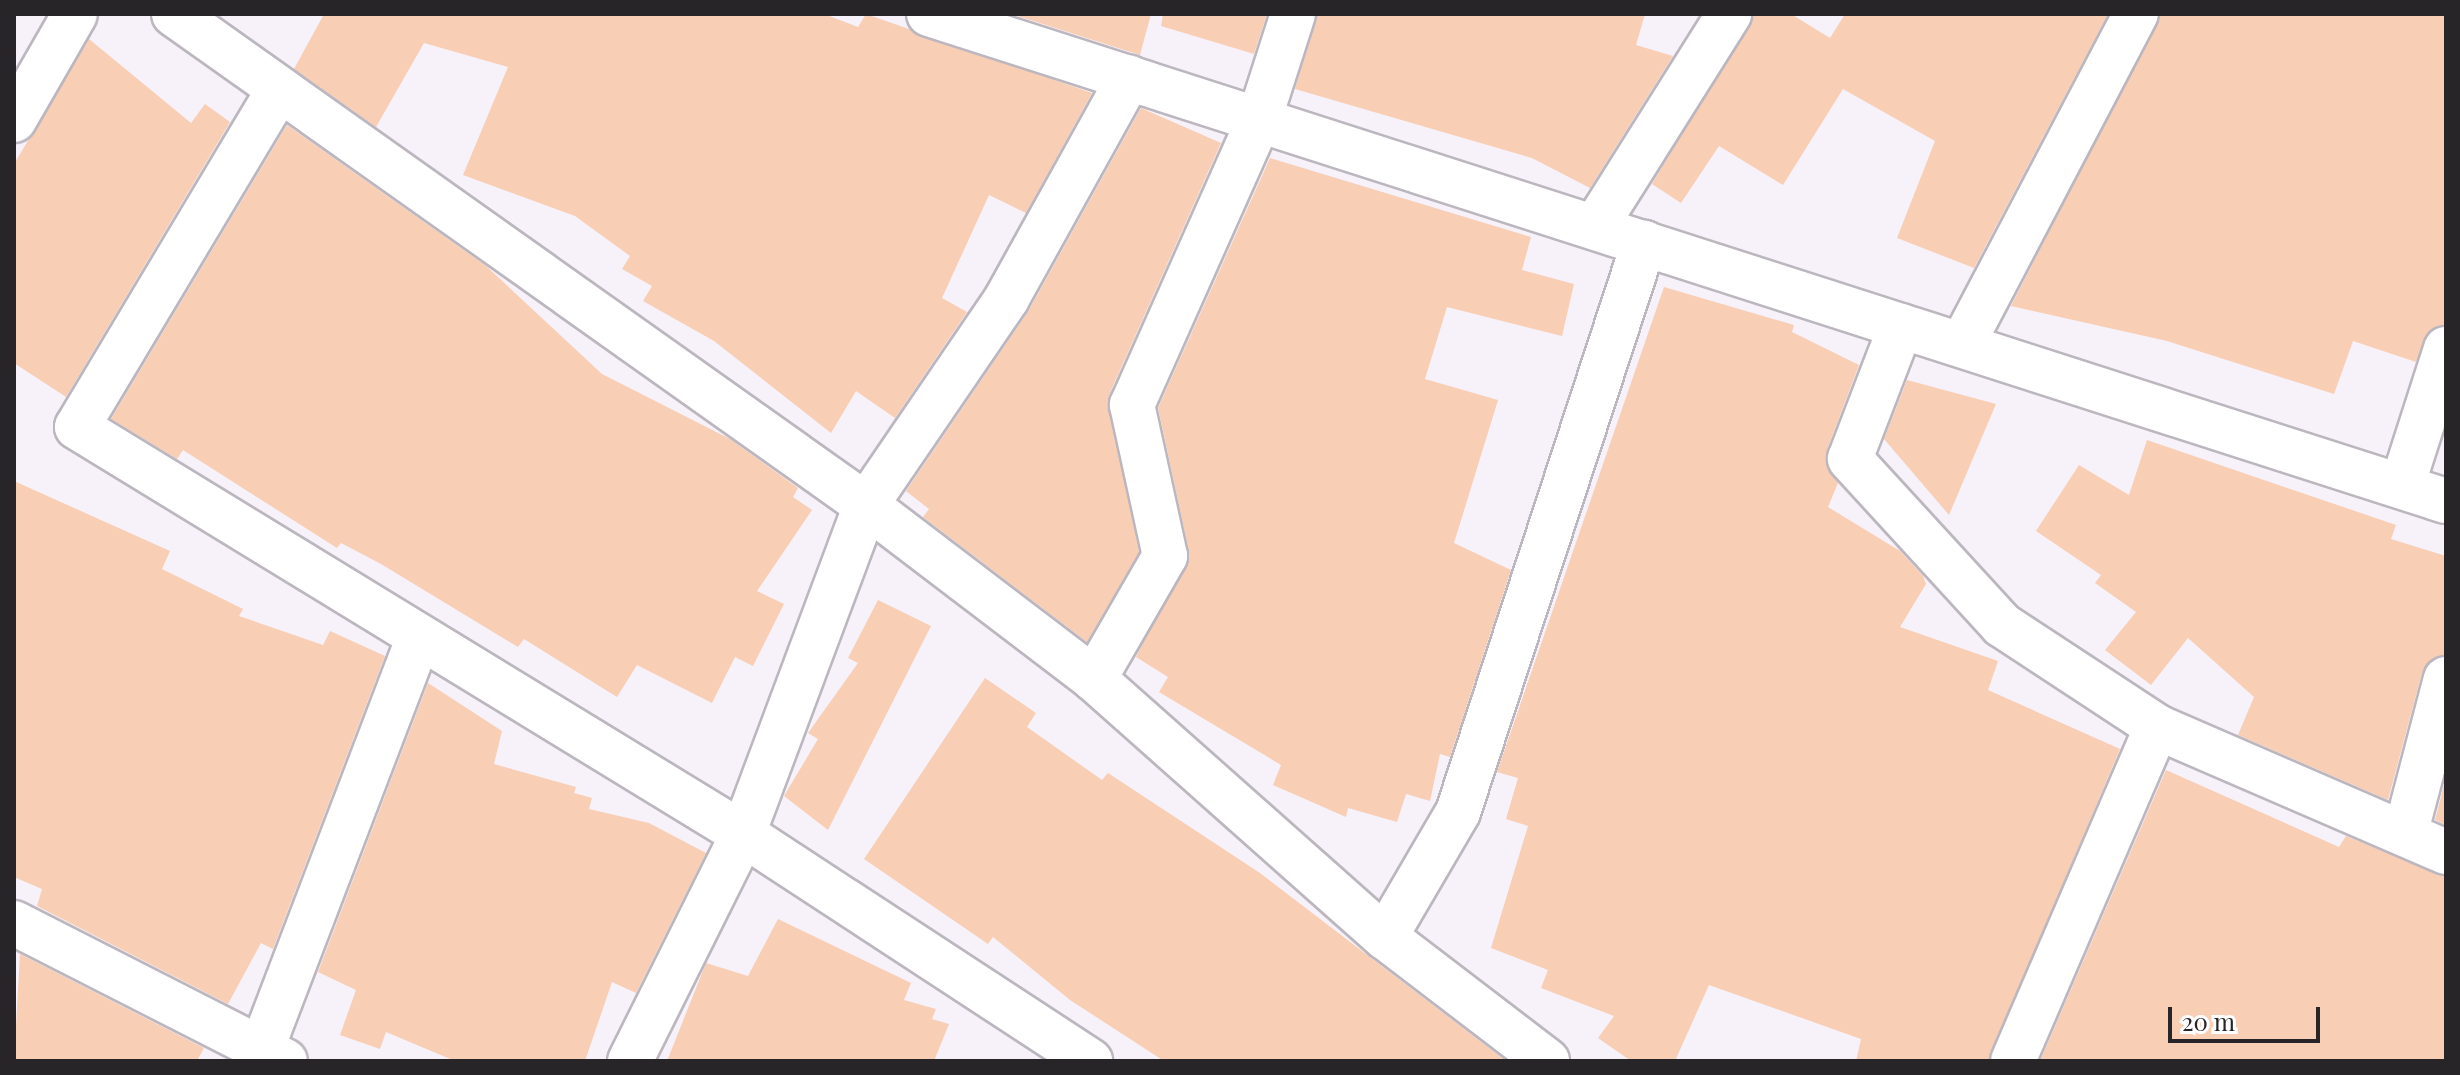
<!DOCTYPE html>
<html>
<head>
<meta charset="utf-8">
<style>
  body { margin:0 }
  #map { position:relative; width:2460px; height:1075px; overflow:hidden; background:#f7f1fa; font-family:"Playfair Display",serif }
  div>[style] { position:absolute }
  .building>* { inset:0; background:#f8ceb5 }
  .roads { filter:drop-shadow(2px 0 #bcb6bf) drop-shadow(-2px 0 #bcb6bf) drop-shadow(0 2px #bcb6bf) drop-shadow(0 -2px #bcb6bf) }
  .street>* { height:44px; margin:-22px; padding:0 22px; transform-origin:22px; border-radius:22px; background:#fff }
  span { translate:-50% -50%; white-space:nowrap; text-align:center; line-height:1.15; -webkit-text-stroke:6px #fff; paint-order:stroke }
  .frame { position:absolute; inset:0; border:16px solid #272528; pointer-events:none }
  .scale { position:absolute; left:2168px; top:1007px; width:152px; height:36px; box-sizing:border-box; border:4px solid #272528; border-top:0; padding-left:10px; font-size:24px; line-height:28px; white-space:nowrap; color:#272528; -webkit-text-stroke:6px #fff; paint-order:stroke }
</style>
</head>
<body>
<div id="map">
  <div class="building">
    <div style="clip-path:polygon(324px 14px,824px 14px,858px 27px,866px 14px,1092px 93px,1026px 213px,989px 195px,942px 298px,967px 312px,895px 418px,856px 391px,831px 433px,714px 341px,643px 301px,652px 286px,622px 269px,630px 256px,575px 216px,463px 175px,508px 67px,424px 43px,376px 127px,294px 69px)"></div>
    <div style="clip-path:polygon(1011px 14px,1151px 14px,1140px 55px)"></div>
    <div style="clip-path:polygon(1163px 14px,1267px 14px,1254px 54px,1161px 26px)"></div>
    <div style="clip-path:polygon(1317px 14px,1645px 14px,1636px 45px,1673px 56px,1590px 188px,1532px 158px,1295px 89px)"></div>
    <div style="clip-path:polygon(1754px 14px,1791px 14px,1830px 38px,1845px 14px,2108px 14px,1974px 268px,1897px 238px,1935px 141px,1843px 89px,1783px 185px,1719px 146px,1681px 203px,1652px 184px)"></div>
    <div style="clip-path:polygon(2161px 14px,2446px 14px,2446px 325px,2429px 331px,2416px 362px,2353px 341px,2334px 394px,2167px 341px,2011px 306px)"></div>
    <div style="clip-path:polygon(89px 39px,191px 123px,205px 104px,230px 122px,66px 397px,14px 363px,14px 164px)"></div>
    <div style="clip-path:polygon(1141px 108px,1221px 143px,1109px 395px,1139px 552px,1087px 642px,923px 517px,929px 509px,906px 491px,1029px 310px)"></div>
    <div style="clip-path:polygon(287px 125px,486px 266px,602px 374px,730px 439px,798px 488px,793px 497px,812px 510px,757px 591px,784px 604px,753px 666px,735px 657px,712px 703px,637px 665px,617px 697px,524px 639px,518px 647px,381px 564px,341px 543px,337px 548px,183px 450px,177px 459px,111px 419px)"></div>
    <div style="clip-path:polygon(1270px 158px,1531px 237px,1522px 270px,1574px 284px,1562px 336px,1447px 307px,1425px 379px,1498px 400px,1454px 543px,1511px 570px,1450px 757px,1440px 754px,1430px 801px,1406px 794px,1397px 822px,1348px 808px,1346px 817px,1273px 785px,1281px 765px,1159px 692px,1168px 677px,1136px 657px,1189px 552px,1158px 408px)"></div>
    <div style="clip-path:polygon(1664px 287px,1794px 325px,1792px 332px,1859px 365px,1827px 450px,1838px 483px,1828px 507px,1900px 551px,1923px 576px,1926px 584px,1900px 627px,1998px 661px,1988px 690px,2120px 749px,1988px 1061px,1856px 1061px,1861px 1039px,1709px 985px,1675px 1061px,1631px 1061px,1598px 1038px,1614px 1016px,1541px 988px,1548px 970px,1491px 948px,1528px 826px,1506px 819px,1518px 778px,1497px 772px)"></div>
    <div style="clip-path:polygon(1907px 380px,1996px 404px,1949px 515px,1884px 439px)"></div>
    <div style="clip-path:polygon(2147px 440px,2396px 525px,2391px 539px,2446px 556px,2446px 655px,2422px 673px,2388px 800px,2238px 735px,2254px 697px,2188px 638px,2151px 685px,2105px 650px,2136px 612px,2095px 583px,2101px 575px,2036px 531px,2079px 465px,2129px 495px)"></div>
    <div style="clip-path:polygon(14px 481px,170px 551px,162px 569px,243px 609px,239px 616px,323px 645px,330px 631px,385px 656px,273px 949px,261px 943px,228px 1004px,37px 906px,42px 889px,14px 877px)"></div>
    <div style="clip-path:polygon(878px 600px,931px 626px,828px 830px,784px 796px,818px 739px,808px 733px,858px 663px,848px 658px)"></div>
    <div style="clip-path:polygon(985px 678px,1036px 713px,1027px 727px,1102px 780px,1108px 773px,1260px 873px,1506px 1061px,1164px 1061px,1070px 1000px,993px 937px,988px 944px,864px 859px)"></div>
    <div style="clip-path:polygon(428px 683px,502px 731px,494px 764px,576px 787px,574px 793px,592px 798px,589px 809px,649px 823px,706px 853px,636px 993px,612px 982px,585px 1061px,455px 1061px,386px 1032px,380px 1049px,340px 1035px,356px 990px,318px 972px)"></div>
    <div style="clip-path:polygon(2166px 770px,2339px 847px,2346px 836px,2446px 877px,2446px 1061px,2040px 1061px)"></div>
    <div style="clip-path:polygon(2446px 777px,2446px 825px,2435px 820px)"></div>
    <div style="clip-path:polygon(778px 919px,911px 983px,904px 1000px,936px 1009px,932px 1019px,949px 1024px,934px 1061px,667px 1061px,706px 963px,748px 976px)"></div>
    <div style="clip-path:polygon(20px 954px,204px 1048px,197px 1061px,14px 1061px)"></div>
  </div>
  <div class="roads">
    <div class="street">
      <div style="left:174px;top:14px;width:848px;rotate:35.36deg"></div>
      <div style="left:866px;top:505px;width:287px;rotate:37.3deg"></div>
      <div style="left:1094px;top:679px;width:389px;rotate:41.6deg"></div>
      <div style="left:1385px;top:937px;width:204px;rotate:37.4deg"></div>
      <div style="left:929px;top:14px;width:1593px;rotate:17.8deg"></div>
      <div style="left:277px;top:93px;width:389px;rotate:120.9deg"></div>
      <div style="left:77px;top:427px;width:781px;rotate:31.43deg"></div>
      <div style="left:743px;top:834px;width:415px;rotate:33.2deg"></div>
      <div style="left:14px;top:120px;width:122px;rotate:-60.1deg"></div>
      <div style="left:1595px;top:227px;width:252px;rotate:-57.8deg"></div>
      <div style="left:1901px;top:326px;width:142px;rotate:111deg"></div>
      <div style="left:1850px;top:459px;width:225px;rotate:47.5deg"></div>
      <div style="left:2002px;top:625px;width:186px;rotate:33.3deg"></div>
      <div style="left:2157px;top:727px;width:315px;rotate:23.4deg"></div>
      <div style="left:1962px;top:345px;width:374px;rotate:-62.3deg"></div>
      <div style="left:2402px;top:486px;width:144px;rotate:-72.2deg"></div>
      <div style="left:1094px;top:679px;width:142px;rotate:-60deg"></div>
      <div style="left:1165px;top:556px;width:155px;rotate:-102.3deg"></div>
      <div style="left:1132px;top:405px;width:312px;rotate:-66deg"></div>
      <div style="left:1259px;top:120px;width:111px;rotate:-72.2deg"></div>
      <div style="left:2406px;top:831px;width:157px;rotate:-75.3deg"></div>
      <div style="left:14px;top:923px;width:304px;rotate:27deg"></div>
      <div style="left:1385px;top:937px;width:145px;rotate:-59.7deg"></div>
      <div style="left:1458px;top:812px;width:599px;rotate:-71.9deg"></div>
      <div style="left:257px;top:1061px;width:454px;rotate:-69.1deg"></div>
      <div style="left:630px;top:1061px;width:254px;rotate:-63.5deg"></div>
      <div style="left:743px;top:834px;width:351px;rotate:-69.5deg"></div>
      <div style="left:866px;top:505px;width:250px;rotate:-55.7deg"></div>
      <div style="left:1007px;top:298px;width:252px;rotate:-61deg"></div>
      <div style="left:2013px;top:1061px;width:364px;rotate:-66.7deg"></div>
    </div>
  </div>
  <div class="frame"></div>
  <div class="scale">20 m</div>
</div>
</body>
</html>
